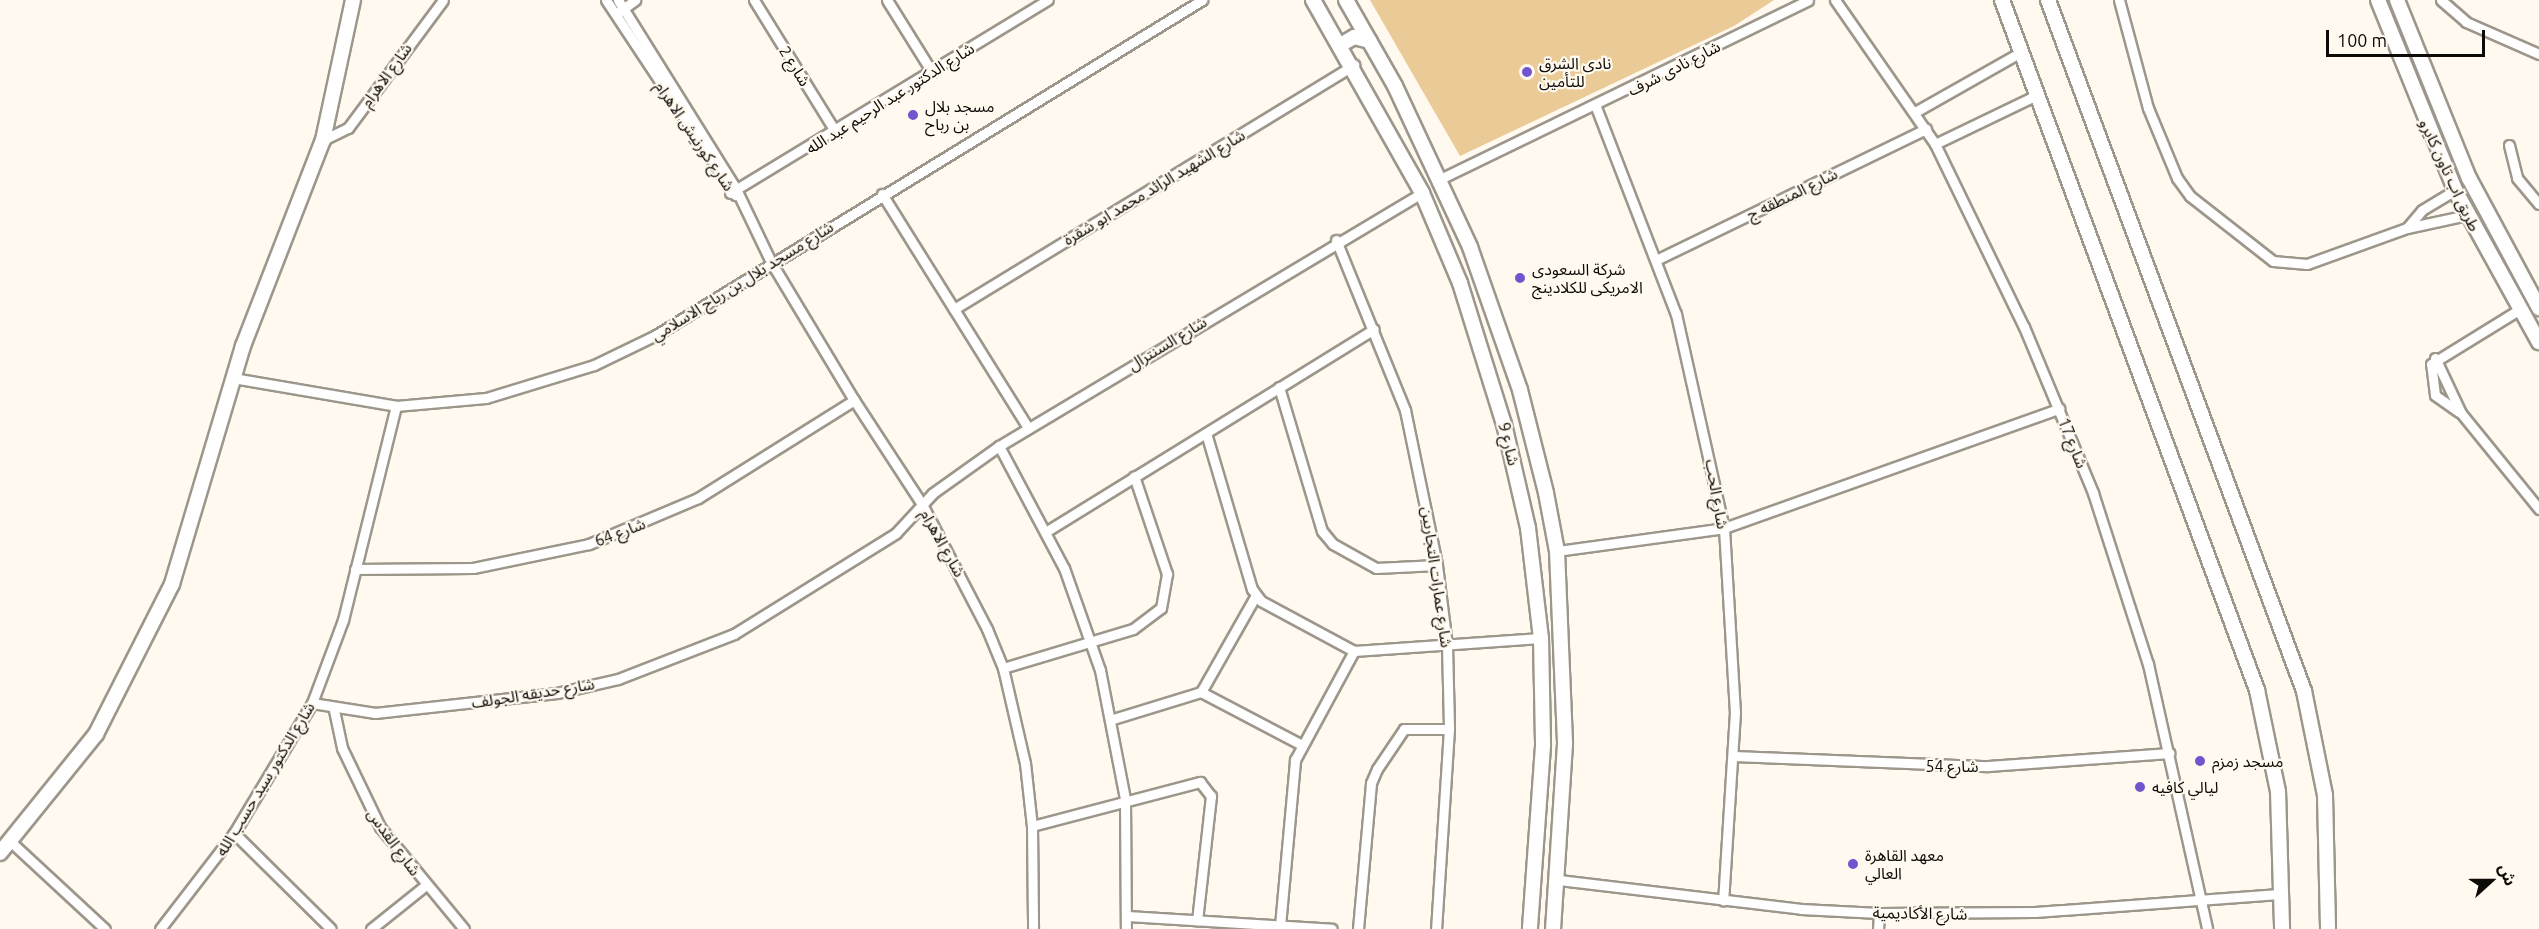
<!DOCTYPE html>
<html>
<head>
<meta charset="utf-8">
<style>
  body { margin:0 }
  #map { position:relative; width:2539px; height:929px; overflow:hidden; background:#fff9ef; font-family:Ubuntu,"Noto Sans Arabic",sans-serif }
  div>[style] { position:absolute }
  .green>* { inset:0; background:#eaca96 }
  .roads { filter:drop-shadow(2px 0 #9d968b) drop-shadow(-2px 0 #9d968b) drop-shadow(0 2px #9d968b) drop-shadow(0 -2px #9d968b) }
  .street>* { height:9px; margin:-4.5px; padding:0 4.5px; transform-origin:4.5px; border-radius:4.5px; background:#fff }
  .secondary>* { height:14px; margin:-7px; padding:0 7px; transform-origin:7px; border-radius:7px; background:#fff }
  .dots>* { width:16px; height:16px; translate:-50% -50%; box-sizing:border-box; border:3px solid #fff9ef; border-radius:50% }
  span { translate:-50% -50%; white-space:nowrap; text-align:center; line-height:1.15; -webkit-text-stroke:4.5px #fff9ef; paint-order:stroke }
  .poi-label { font-size:16px; color:#0d0b07 }
  .left { translate:0 -50%; text-align:left }
  .street-label { font-size:16px; color:#0d0b07 }
  .north { position:absolute; left:2461px; top:851px; width:60px; height:60px; -webkit-text-stroke:4px #fff9ef; paint-order:stroke; rotate:69deg; font-size:16px; font-weight:700; line-height:24px; text-align:center; color:#0d0b07 }
  .north::after { content:''; display:block; margin:auto; width:21px; height:27px; background:#0d0b07; clip-path:polygon(50% 0,100% 100%,50% 72%,0 100%) }
  .scale { position:absolute; left:2326px; top:30px; width:159px; height:27px; box-sizing:border-box; border:3px solid #0d0b07; border-top:0; padding-left:8px; font-size:18px; line-height:21px; white-space:nowrap; color:#0d0b07; -webkit-text-stroke:4px #fff9ef; paint-order:stroke }
</style>
</head>
<body>
<div id="map">
  <div class="green">
    <div style="clip-path:polygon(1370px 0,1774px 0,1734px 26px,1460px 156px)"></div>
  </div>
  <div class="roads">
    <div class="street">
      <div style="left:606px;top:0;width:234px;rotate:56.5deg"></div>
      <div style="left:618px;top:0;width:223px;rotate:58deg"></div>
      <div style="left:736px;top:189px;width:81px;rotate:64.4deg"></div>
      <div style="left:771px;top:262px;width:161px;rotate:59deg"></div>
      <div style="left:854px;top:400px;width:126px;rotate:56.9deg"></div>
      <div style="left:923px;top:506px;width:139px;rotate:62.5deg"></div>
      <div style="left:987px;top:629px;width:42px;rotate:67.7deg"></div>
      <div style="left:1003px;top:668px;width:98px;rotate:77deg"></div>
      <div style="left:1025px;top:763px;width:63px;rotate:83.7deg"></div>
      <div style="left:1032px;top:826px;width:103px;rotate:89.4deg"></div>
      <div style="left:754px;top:0;width:156px;rotate:58.3deg"></div>
      <div style="left:887px;top:0;width:85px;rotate:58deg"></div>
      <div style="left:1835px;top:0;width:175px;rotate:55.2deg"></div>
      <div style="left:1935px;top:144px;width:203px;rotate:64.1deg"></div>
      <div style="left:2024px;top:327px;width:180px;rotate:67.4deg"></div>
      <div style="left:2093px;top:493px;width:180px;rotate:72.2deg"></div>
      <div style="left:2148px;top:664px;width:271px;rotate:77.4deg"></div>
      <div style="left:2119px;top:0;width:112px;rotate:75deg"></div>
      <div style="left:2148px;top:108px;width:76px;rotate:67.5deg"></div>
      <div style="left:2177px;top:178px;width:22px;rotate:54deg"></div>
      <div style="left:2190px;top:196px;width:105px;rotate:38.1deg"></div>
      <div style="left:2273px;top:261px;width:34px;rotate:5deg"></div>
      <div style="left:2307px;top:264px;width:106px;rotate:-19.8deg"></div>
      <div style="left:2407px;top:228px;width:61px;rotate:-12.2deg"></div>
      <div style="left:2441px;top:0;width:33px;rotate:41deg"></div>
      <div style="left:2466px;top:22px;width:80px;rotate:23.7deg"></div>
      <div style="left:620px;top:11px;width:19px;rotate:-36deg"></div>
      <div style="left:1596px;top:107px;width:222px;rotate:68.9deg"></div>
      <div style="left:1676px;top:314px;width:219px;rotate:77.4deg"></div>
      <div style="left:1724px;top:528px;width:184px;rotate:86.6deg"></div>
      <div style="left:1735px;top:712px;width:189px;rotate:93.6deg"></div>
      <div style="left:1915px;top:112px;width:122px;rotate:-29.5deg"></div>
      <div style="left:323px;top:140px;width:28px;rotate:-26deg"></div>
      <div style="left:348px;top:128px;width:159px;rotate:-53.4deg"></div>
      <div style="left:1935px;top:144px;width:113px;rotate:-25.7deg"></div>
      <div style="left:2509px;top:145px;width:34px;rotate:76deg"></div>
      <div style="left:2517px;top:178px;width:34px;rotate:50deg"></div>
      <div style="left:1440px;top:179px;width:409px;rotate:-25.9deg"></div>
      <div style="left:730px;top:193px;width:372px;rotate:-31.3deg"></div>
      <div style="left:882px;top:194px;width:276px;rotate:58deg"></div>
      <div style="left:2407px;top:228px;width:23px;rotate:-50deg"></div>
      <div style="left:2422px;top:210px;width:39px;rotate:-31deg"></div>
      <div style="left:1336px;top:240px;width:183px;rotate:67.9deg"></div>
      <div style="left:1405px;top:410px;width:158px;rotate:78.3deg"></div>
      <div style="left:1437px;top:565px;width:81px;rotate:82.9deg"></div>
      <div style="left:1447px;top:645px;width:84px;rotate:88.6deg"></div>
      <div style="left:1449px;top:729px;width:200px;rotate:93.7deg"></div>
      <div style="left:1658px;top:259px;width:298px;rotate:-25.9deg"></div>
      <div style="left:954px;top:309px;width:469px;rotate:-31.4deg"></div>
      <div style="left:2435px;top:358px;width:61px;rotate:64.7deg"></div>
      <div style="left:2461px;top:413px;width:124px;rotate:50.9deg"></div>
      <div style="left:233px;top:378px;width:165px;rotate:9.7deg"></div>
      <div style="left:396px;top:406px;width:90px;rotate:-5.1deg"></div>
      <div style="left:486px;top:398px;width:113px;rotate:-17deg"></div>
      <div style="left:594px;top:365px;width:69px;rotate:-25.8deg"></div>
      <div style="left:656px;top:335px;width:641px;rotate:-31.53deg"></div>
      <div style="left:1279px;top:387px;width:150px;rotate:73.4deg"></div>
      <div style="left:1322px;top:531px;width:17px;rotate:50deg"></div>
      <div style="left:1333px;top:544px;width:49px;rotate:29.2deg"></div>
      <div style="left:1376px;top:568px;width:61px;rotate:-2.8deg"></div>
      <div style="left:2459px;top:412px;width:29px;rotate:-145deg"></div>
      <div style="left:2435px;top:395px;width:31px;rotate:-97deg"></div>
      <div style="left:2431px;top:364px;width:105px;rotate:-31.7deg"></div>
      <div style="left:1206px;top:433px;width:163px;rotate:73.6deg"></div>
      <div style="left:1252px;top:589px;width:15px;rotate:53deg"></div>
      <div style="left:1261px;top:601px;width:106px;rotate:28.3deg"></div>
      <div style="left:1354px;top:651px;width:187px;rotate:-4deg"></div>
      <div style="left:999px;top:446px;width:138px;rotate:62deg"></div>
      <div style="left:1064px;top:568px;width:108px;rotate:70.6deg"></div>
      <div style="left:1100px;top:670px;width:131px;rotate:79deg"></div>
      <div style="left:1125px;top:799px;width:130px;rotate:89.6deg"></div>
      <div style="left:1047px;top:531px;width:384px;rotate:-31.7deg"></div>
      <div style="left:1557px;top:551px;width:169px;rotate:-7.8deg"></div>
      <div style="left:1724px;top:528px;width:356px;rotate:-19.6deg"></div>
      <div style="left:355px;top:569px;width:118px;rotate:-0.5deg"></div>
      <div style="left:473px;top:568px;width:118px;rotate:-11.7deg"></div>
      <div style="left:589px;top:544px;width:118px;rotate:-22.9deg"></div>
      <div style="left:698px;top:498px;width:184px;rotate:-32.1deg"></div>
      <div style="left:1003px;top:668px;width:136px;rotate:-16.7deg"></div>
      <div style="left:1133px;top:629px;width:35px;rotate:-37deg"></div>
      <div style="left:1161px;top:608px;width:35px;rotate:-80deg"></div>
      <div style="left:1167px;top:574px;width:103px;rotate:-108.6deg"></div>
      <div style="left:1201px;top:692px;width:114px;rotate:27.7deg"></div>
      <div style="left:312px;top:703px;width:64px;rotate:9deg"></div>
      <div style="left:375px;top:713px;width:183px;rotate:-6.3deg"></div>
      <div style="left:557px;top:693px;width:63px;rotate:-12.9deg"></div>
      <div style="left:618px;top:679px;width:124px;rotate:-21.2deg"></div>
      <div style="left:734px;top:634px;width:191px;rotate:-31.9deg"></div>
      <div style="left:896px;top:533px;width:54px;rotate:-47.2deg"></div>
      <div style="left:933px;top:493px;width:81px;rotate:-35.5deg"></div>
      <div style="left:999px;top:446px;width:493px;rotate:-30.9deg"></div>
      <div style="left:334px;top:710px;width:39px;rotate:78deg"></div>
      <div style="left:342px;top:748px;width:88px;rotate:64.3deg"></div>
      <div style="left:380px;top:827px;width:132px;rotate:50.5deg"></div>
      <div style="left:1113px;top:719px;width:92px;rotate:-17.1deg"></div>
      <div style="left:1201px;top:692px;width:109px;rotate:-60.4deg"></div>
      <div style="left:1734px;top:756px;width:254px;rotate:2.3deg"></div>
      <div style="left:1988px;top:766px;width:182px;rotate:-4.1deg"></div>
      <div style="left:1032px;top:826px;width:174px;rotate:-14.7deg"></div>
      <div style="left:1200px;top:782px;width:18px;rotate:52deg"></div>
      <div style="left:1211px;top:796px;width:125px;rotate:96.4deg"></div>
      <div style="left:234px;top:833px;width:136px;rotate:44.7deg"></div>
      <div style="left:11px;top:842px;width:128px;rotate:42.8deg"></div>
      <div style="left:1559px;top:880px;width:244px;rotate:6.8deg"></div>
      <div style="left:1801px;top:909px;width:78px;rotate:2.9deg"></div>
      <div style="left:1879px;top:913px;width:156px;rotate:-0.4deg"></div>
      <div style="left:2035px;top:912px;width:248px;rotate:-4.2deg"></div>
      <div style="left:1128px;top:916px;width:204px;rotate:3.6deg"></div>
      <div style="left:1280px;top:926px;width:167px;rotate:-84.8deg"></div>
      <div style="left:1295px;top:760px;width:124px;rotate:-61.6deg"></div>
      <div style="left:160px;top:929px;width:121px;rotate:-52.4deg"></div>
      <div style="left:234px;top:833px;width:152px;rotate:-59deg"></div>
      <div style="left:312px;top:703px;width:89px;rotate:-69.5deg"></div>
      <div style="left:343px;top:620px;width:220px;rotate:-76.1deg"></div>
      <div style="left:371px;top:929px;width:70px;rotate:-38.7deg"></div>
      <div style="left:1358px;top:929px;width:147px;rotate:-84.9deg"></div>
      <div style="left:1371px;top:783px;width:15px;rotate:-67deg"></div>
      <div style="left:1377px;top:769px;width:48px;rotate:-56deg"></div>
      <div style="left:1404px;top:729px;width:45px"></div>
      <div style="left:1878px;top:929px;width:16px;rotate:-86deg"></div>
    </div>
    <div class="secondary">
      <div style="left:1313px;top:0;width:222px;rotate:60.5deg"></div>
      <div style="left:1422px;top:193px;width:98px;rotate:67.1deg"></div>
      <div style="left:1460px;top:283px;width:148px;rotate:72.7deg"></div>
      <div style="left:1504px;top:424px;width:107px;rotate:77deg"></div>
      <div style="left:1528px;top:528px;width:111px;rotate:83.3deg"></div>
      <div style="left:1541px;top:638px;width:108px;rotate:88.9deg"></div>
      <div style="left:1543px;top:746px;width:183px;rotate:94.1deg"></div>
      <div style="left:1346px;top:0;width:99px;rotate:60.3deg"></div>
      <div style="left:1395px;top:86px;width:178px;rotate:65deg"></div>
      <div style="left:1470px;top:247px;width:151px;rotate:70.7deg"></div>
      <div style="left:1520px;top:390px;width:106px;rotate:75.8deg"></div>
      <div style="left:1546px;top:493px;width:59px;rotate:79.3deg"></div>
      <div style="left:1557px;top:551px;width:193px;rotate:87.6deg"></div>
      <div style="left:1565px;top:744px;width:185px;rotate:93.7deg"></div>
      <div style="left:2002px;top:0;width:736px;rotate:69.72deg"></div>
      <div style="left:2257px;top:690px;width:103px;rotate:78.3deg"></div>
      <div style="left:2278px;top:791px;width:138px;rotate:88.3deg"></div>
      <div style="left:2048px;top:0;width:737px;rotate:69.67deg"></div>
      <div style="left:2304px;top:691px;width:106px;rotate:78.6deg"></div>
      <div style="left:2325px;top:795px;width:134px;rotate:88.7deg"></div>
      <div style="left:2378px;top:0;width:205px;rotate:67.9deg"></div>
      <div style="left:2455px;top:190px;width:174px;rotate:61.1deg"></div>
      <div style="left:2397px;top:0;width:192px;rotate:68deg"></div>
      <div style="left:2469px;top:178px;width:148px;rotate:61.7deg"></div>
      <div style="left:1342px;top:44px;width:14px;rotate:-30deg"></div>
      <div style="left:1354px;top:37px;width:16px;rotate:14deg"></div>
      <div style="left:0;top:853px;width:153px;rotate:-51.1deg"></div>
      <div style="left:96px;top:734px;width:168px;rotate:-63.1deg"></div>
      <div style="left:172px;top:584px;width:248px;rotate:-73.4deg"></div>
      <div style="left:243px;top:346px;width:221px;rotate:-68.8deg"></div>
      <div style="left:323px;top:140px;width:143px;rotate:-77.9deg"></div>
    </div>
  </div>
  <div class="dots">
    <div style="left:1527px;top:72px;background:#7055cf"></div>
    <div style="left:913px;top:115px;background:#7055cf"></div>
    <div style="left:1520px;top:278px;background:#7055cf"></div>
    <div style="left:2200px;top:761px;background:#7055cf"></div>
    <div style="left:2140px;top:787px;background:#7055cf"></div>
    <div style="left:1853px;top:864px;background:#7055cf"></div>
  </div>
  <div class="poi-label">
    <span class="left" style="left:1539px;top:72px">نادى الشرق<br>للتأمين</span>
    <span class="left" style="left:925px;top:115px">مسجد بلال<br>بن رباح</span>
    <span class="left" style="left:1532px;top:278px">شركة السعودى<br>الامريكى للكلادينج</span>
    <span class="left" style="left:2212px;top:761px">مسجد زمزم</span>
    <span class="left" style="left:2152px;top:787px">ليالي كافيه</span>
    <span class="left" style="left:1865px;top:864px">معهد القاهرة<br>العالي</span>
  </div>
  <div class="street-label">
    <span style="left:795px;top:66px;rotate:58deg">شارع 2</span>
    <span style="left:1674px;top:68px;rotate:-27deg">شارع نادى شرف</span>
    <span style="left:386px;top:75px;rotate:-54deg">شارع الاهرام</span>
    <span style="left:890px;top:98px;rotate:-32deg">شارع الدكتور عبد الرحيم عبد الله</span>
    <span style="left:695px;top:136px;rotate:56deg">شارع كورنيش الاهرام</span>
    <span style="left:2450px;top:175px;rotate:65deg">طريق اب تاون كايرو</span>
    <span style="left:1154px;top:187px;rotate:-31deg">شارع الشهيد الرائد محمد ابو شقرة</span>
    <span style="left:1792px;top:194px;rotate:-26deg">شارع المنطقه ج</span>
    <span style="left:742px;top:281px;rotate:-32deg">شارع مسجد بلال بن رباح الاسلامي</span>
    <span style="left:1167px;top:343px;rotate:-31deg">شارع السنترال</span>
    <span style="left:2073px;top:443px;rotate:68deg">شارع 17</span>
    <span style="left:1509px;top:444px;rotate:76deg">شارع 9</span>
    <span style="left:1717px;top:494px;rotate:80deg">شارع الحب</span>
    <span style="left:620px;top:532px;rotate:-21deg">شارع 64</span>
    <span style="left:943px;top:543px;rotate:61deg">شارع الاهرام</span>
    <span style="left:1437px;top:577px;rotate:82deg">شارع عمارات التجاريين</span>
    <span style="left:533px;top:693px;rotate:-9deg">شارع حديقه الجولف</span>
    <span style="left:1952px;top:766px">شارع 54</span>
    <span style="left:265px;top:779px;rotate:-59deg">شارع الدكتور سيد حسب الله</span>
    <span style="left:394px;top:842px;rotate:54deg">شارع القدس</span>
    <span style="left:1920px;top:913px;rotate:1deg">شارع الأكاديمية</span>
  </div>
  <div class="north">ش</div>
  <div class="scale">100 m</div>
</div>
</body>
</html>
